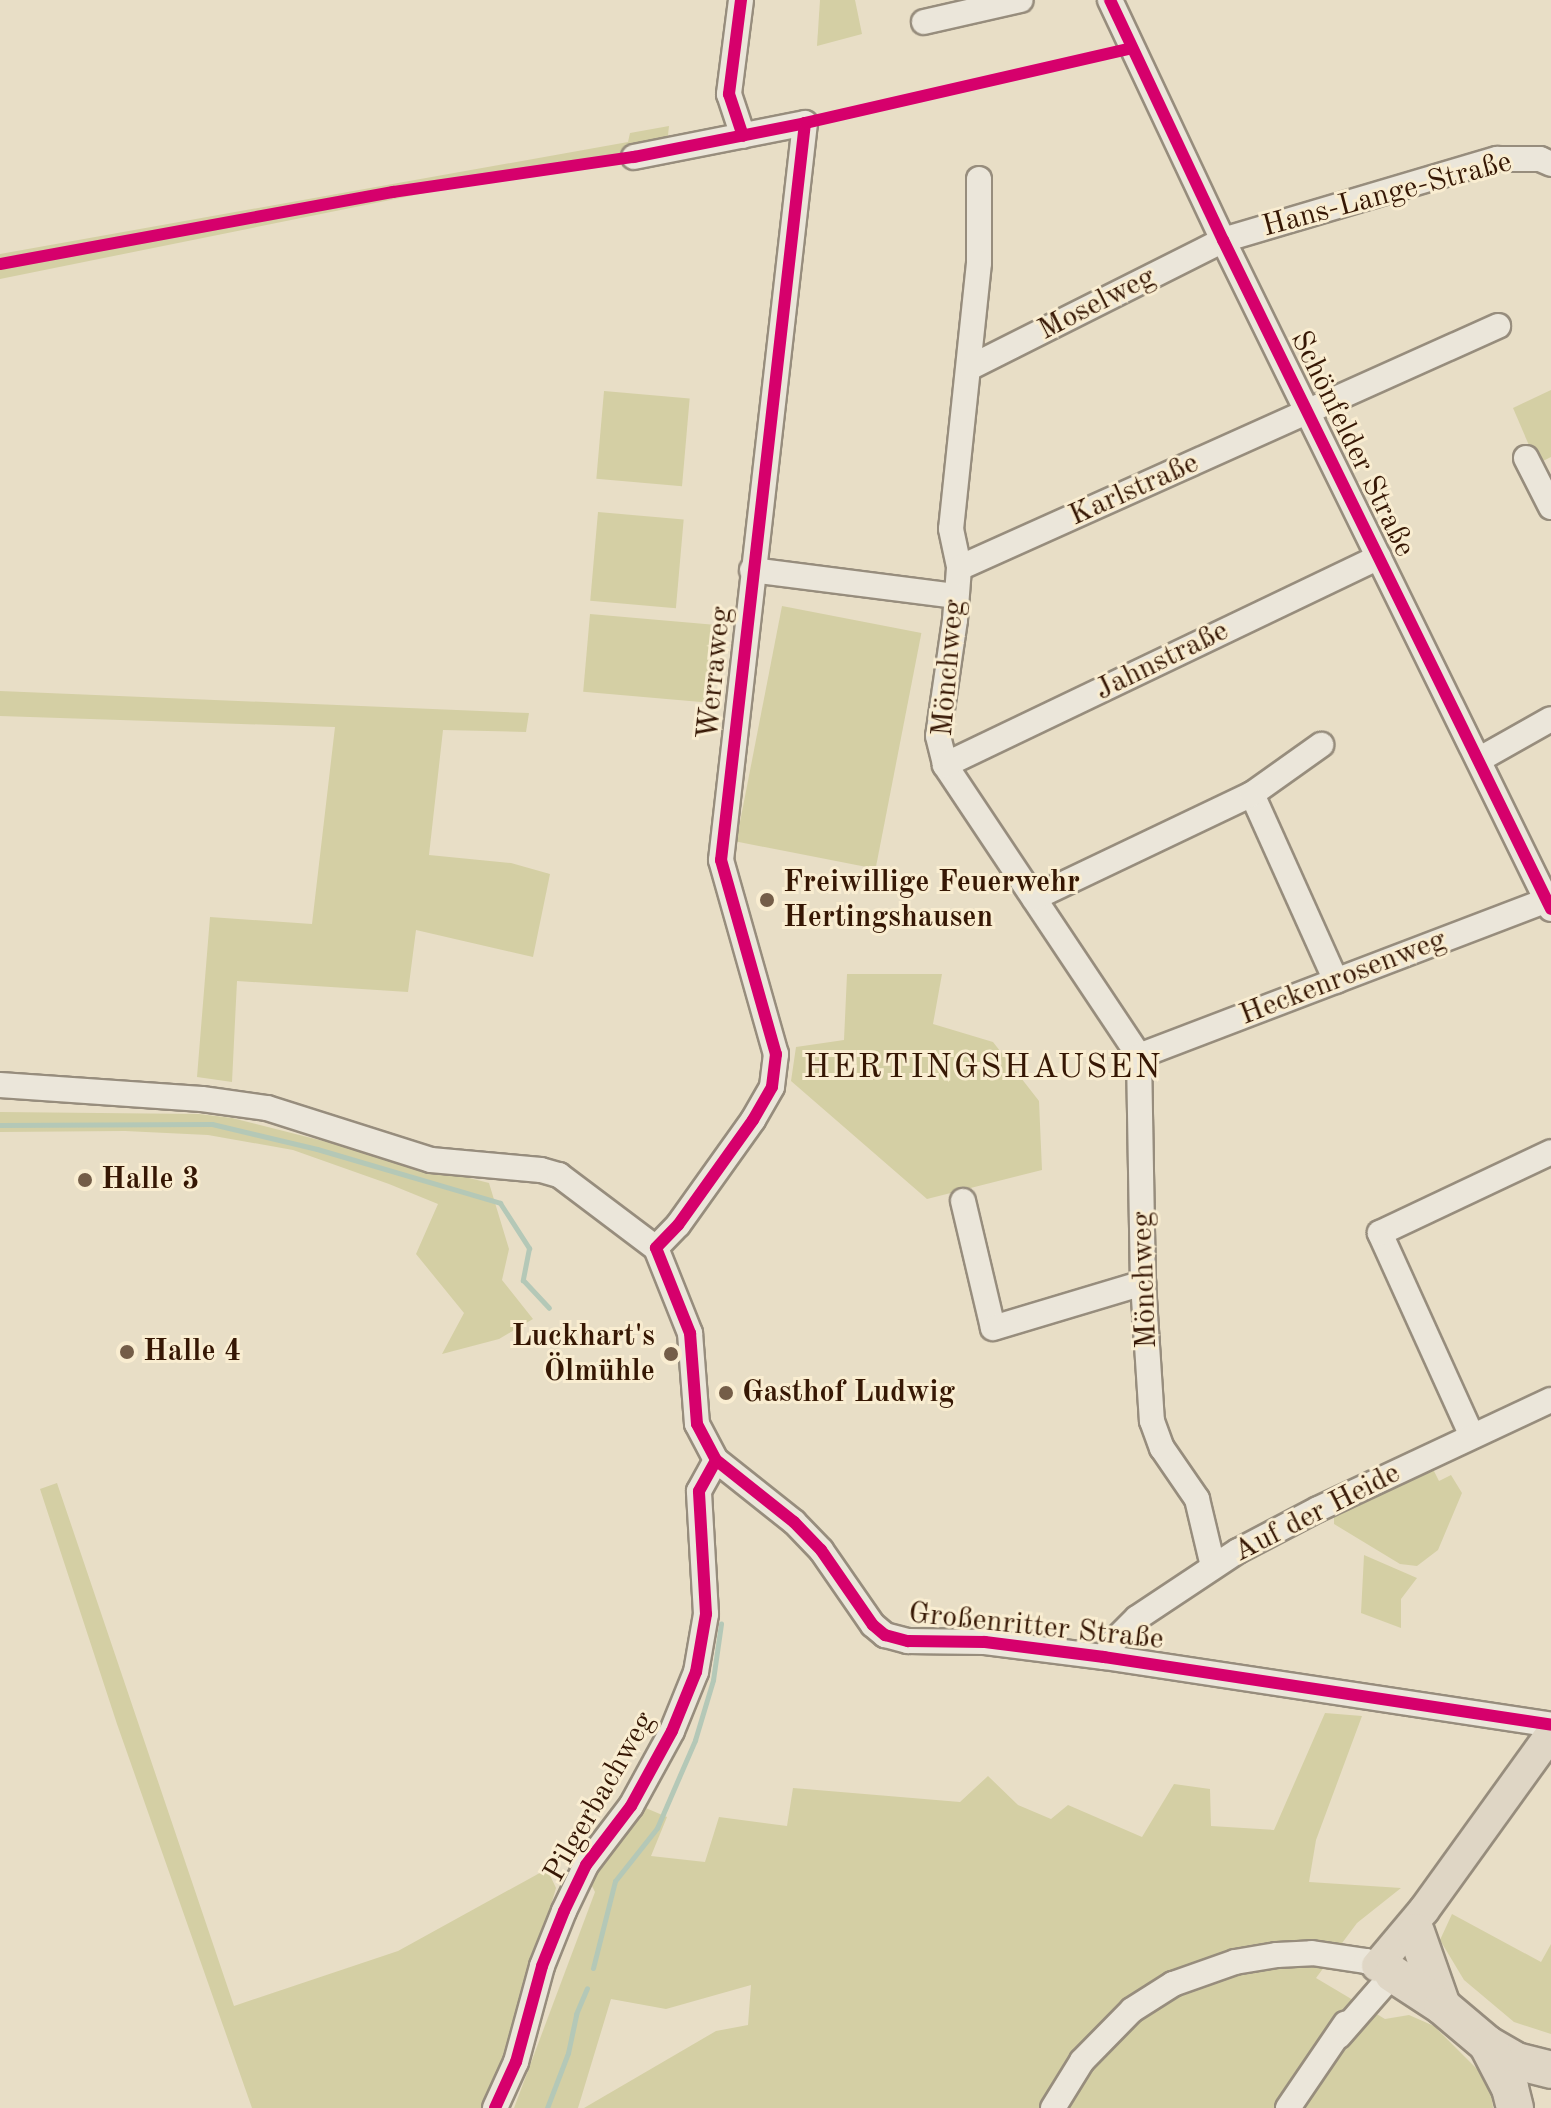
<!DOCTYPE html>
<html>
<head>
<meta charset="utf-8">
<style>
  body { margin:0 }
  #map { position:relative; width:1551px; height:2108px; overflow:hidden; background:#e8dec6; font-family:"Old Standard TT",serif }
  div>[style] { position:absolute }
  .green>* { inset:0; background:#d4cfa4; transform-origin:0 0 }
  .stream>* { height:5px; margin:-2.5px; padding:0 2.5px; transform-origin:2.5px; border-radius:2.5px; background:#b4c8b7 }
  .roads { filter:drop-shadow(2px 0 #978d7d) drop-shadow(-2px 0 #978d7d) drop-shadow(0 2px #978d7d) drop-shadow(0 -2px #978d7d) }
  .minor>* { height:24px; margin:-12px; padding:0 12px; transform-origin:12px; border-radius:12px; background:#ebe6da }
  .major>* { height:30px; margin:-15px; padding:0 15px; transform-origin:15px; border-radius:15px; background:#dfd6c5 }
  .highway>* { height:36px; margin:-18px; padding:0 18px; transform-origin:18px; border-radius:18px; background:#dfd6c5 }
  .cycleway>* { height:12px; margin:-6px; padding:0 6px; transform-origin:6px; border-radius:6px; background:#d6006c }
  .dots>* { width:22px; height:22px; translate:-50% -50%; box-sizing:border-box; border:4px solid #f9edd1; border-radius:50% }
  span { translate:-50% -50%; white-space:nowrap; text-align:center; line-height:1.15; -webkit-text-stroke:6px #f9edd1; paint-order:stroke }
  .street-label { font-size:30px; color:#361704 }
  .poi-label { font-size:30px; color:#361704; font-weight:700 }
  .left { translate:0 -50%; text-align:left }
  .right { translate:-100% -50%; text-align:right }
  .quarter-label { font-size:34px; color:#361704; letter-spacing:2px }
</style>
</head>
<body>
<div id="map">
  <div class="green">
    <div style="clip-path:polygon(820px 0,855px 0,862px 34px,817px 46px)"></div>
    <div style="clip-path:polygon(669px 126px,667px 144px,0 279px,0 254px,628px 142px,630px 133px)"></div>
    <div style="clip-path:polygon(1551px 390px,1551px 457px,1537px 464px,1513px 408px)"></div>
    <div style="left:604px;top:391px;width:86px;height:88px;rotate:5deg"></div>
    <div style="left:598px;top:512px;width:86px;height:89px;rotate:5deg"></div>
    <div style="left:782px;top:606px;width:142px;height:240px;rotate:11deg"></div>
    <div style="left:590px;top:614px;width:127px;height:78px;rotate:5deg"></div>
    <div style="clip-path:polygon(0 691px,529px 713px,526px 732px,443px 730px,429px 855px,511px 863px,550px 874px,533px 957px,416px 930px,408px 992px,237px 981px,232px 1082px,197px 1077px,210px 917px,312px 924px,335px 727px,0 716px)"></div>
    <div style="clip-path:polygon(847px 974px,942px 974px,933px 1024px,993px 1042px,1039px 1101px,1042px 1170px,927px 1199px,791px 1081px,796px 1047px,844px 1040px)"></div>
    <div style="clip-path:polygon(0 1112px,199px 1114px,232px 1118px,489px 1183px,509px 1249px,502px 1280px,533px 1319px,499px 1339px,442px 1354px,464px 1313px,416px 1254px,438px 1204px,389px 1184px,293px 1150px,208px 1135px,125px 1131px,0 1132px)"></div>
    <div style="clip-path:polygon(1432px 1467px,1439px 1481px,1451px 1475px,1462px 1493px,1438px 1550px,1417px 1566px,1400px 1564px,1334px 1524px,1334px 1513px)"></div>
    <div style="clip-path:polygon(57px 1483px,234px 2006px,398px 1951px,547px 1869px,556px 1888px,509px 2051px,487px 2108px,252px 2108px,117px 1724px,40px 1489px)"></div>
    <div style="clip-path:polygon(1364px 1555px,1417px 1578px,1401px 1599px,1401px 1628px,1361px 1613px)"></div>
    <div style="clip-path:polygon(1325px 1713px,1362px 1716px,1316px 1840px,1309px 1882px,1401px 1888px,1357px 1923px,1316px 1978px,1385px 2019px,1409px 2015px,1434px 2026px,1490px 2082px,1493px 2108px,584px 2108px,716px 2031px,748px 2025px,751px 1985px,666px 2009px,611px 1999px,578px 2108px,514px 2108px,595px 1892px,588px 1878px,641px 1806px,667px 1817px,651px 1856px,705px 1862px,719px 1817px,787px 1826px,793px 1788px,960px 1802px,988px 1776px,1018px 1805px,1051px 1819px,1068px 1805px,1142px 1837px,1174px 1784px,1210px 1789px,1211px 1826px,1274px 1830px)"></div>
    <div style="clip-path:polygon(1452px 1914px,1541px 1962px,1551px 1944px,1551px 2034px,1514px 2022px,1464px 1980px,1440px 1940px)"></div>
  </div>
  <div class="stream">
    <div style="left:0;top:1125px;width:212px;rotate:-0.3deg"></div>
    <div style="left:212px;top:1124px;width:108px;rotate:13.4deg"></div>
    <div style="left:317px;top:1149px;width:191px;rotate:16.4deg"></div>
    <div style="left:500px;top:1203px;width:54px;rotate:57.2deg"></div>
    <div style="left:529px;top:1248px;width:33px;rotate:101deg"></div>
    <div style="left:523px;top:1280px;width:38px;rotate:47deg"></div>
    <div style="left:593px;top:1968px;width:90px;rotate:-75.8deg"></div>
    <div style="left:615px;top:1881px;width:68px;rotate:-51.6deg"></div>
    <div style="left:657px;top:1828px;width:96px;rotate:-66.6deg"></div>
    <div style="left:695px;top:1740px;width:63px;rotate:-73.3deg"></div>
    <div style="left:713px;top:1680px;width:57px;rotate:-81.9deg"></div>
    <div style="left:547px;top:2108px;width:59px;rotate:-69.1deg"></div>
    <div style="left:568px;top:2053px;width:40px;rotate:-78deg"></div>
    <div style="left:576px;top:2014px;width:28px;rotate:-67deg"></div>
  </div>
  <div class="roads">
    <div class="minor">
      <div style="left:741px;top:0;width:95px;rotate:97.3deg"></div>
      <div style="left:729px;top:94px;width:44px;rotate:71.6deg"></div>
      <div style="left:1110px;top:0;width:265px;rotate:64.8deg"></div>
      <div style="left:1223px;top:240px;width:745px;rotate:63.88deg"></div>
      <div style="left:924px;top:22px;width:99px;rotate:-12.8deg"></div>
      <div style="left:634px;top:157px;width:174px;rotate:-11.2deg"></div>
      <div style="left:805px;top:123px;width:742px;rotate:96.5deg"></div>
      <div style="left:721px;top:860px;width:202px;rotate:74.2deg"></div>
      <div style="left:776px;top:1054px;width:33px;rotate:97deg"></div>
      <div style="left:772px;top:1087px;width:38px;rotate:120deg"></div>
      <div style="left:753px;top:1120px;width:129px;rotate:125.5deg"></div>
      <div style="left:678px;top:1225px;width:32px;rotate:134deg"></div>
      <div style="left:979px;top:179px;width:84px;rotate:90deg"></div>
      <div style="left:979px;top:263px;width:267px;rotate:96deg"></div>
      <div style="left:951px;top:529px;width:40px;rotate:78deg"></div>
      <div style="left:959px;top:568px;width:52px;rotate:94.4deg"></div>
      <div style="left:955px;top:620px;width:117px;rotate:98.3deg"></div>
      <div style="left:938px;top:736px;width:30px;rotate:76deg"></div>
      <div style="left:945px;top:765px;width:350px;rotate:56.3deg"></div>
      <div style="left:1139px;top:1056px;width:227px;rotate:89deg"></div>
      <div style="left:1143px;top:1283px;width:138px;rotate:86.3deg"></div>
      <div style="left:1152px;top:1421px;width:29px;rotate:70deg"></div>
      <div style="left:1162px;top:1448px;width:62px;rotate:55.5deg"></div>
      <div style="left:1197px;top:1499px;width:69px;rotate:76.6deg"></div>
      <div style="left:971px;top:367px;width:282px;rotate:-26.7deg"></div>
      <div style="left:1223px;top:240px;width:286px;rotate:-16.5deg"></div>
      <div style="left:1497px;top:159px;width:43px"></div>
      <div style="left:1540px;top:159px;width:12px;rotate:24deg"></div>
      <div style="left:1526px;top:458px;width:55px;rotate:63deg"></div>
      <div style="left:959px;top:568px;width:591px;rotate:-24.18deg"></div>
      <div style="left:752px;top:570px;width:204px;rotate:7.3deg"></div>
      <div style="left:1480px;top:759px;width:81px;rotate:-29.4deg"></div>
      <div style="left:945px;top:765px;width:481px;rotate:-25.6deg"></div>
      <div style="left:1252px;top:794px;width:205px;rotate:65.8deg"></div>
      <div style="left:1034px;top:898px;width:242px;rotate:-25.5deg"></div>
      <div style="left:1252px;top:794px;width:85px;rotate:-35.4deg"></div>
      <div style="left:1139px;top:1056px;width:441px;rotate:-20.9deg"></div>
      <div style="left:0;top:1085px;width:202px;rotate:4deg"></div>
      <div style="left:202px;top:1099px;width:66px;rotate:7.9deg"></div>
      <div style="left:267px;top:1108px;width:172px;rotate:17.6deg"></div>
      <div style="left:431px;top:1160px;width:110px;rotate:5.2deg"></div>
      <div style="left:541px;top:1170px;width:19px;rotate:16deg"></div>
      <div style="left:559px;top:1175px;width:121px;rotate:37deg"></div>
      <div style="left:656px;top:1248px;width:92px;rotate:68.2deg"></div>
      <div style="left:690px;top:1333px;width:91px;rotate:85.6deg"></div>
      <div style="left:697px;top:1424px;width:41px;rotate:62.2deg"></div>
      <div style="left:716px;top:1460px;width:100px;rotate:38.5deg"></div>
      <div style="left:794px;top:1522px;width:39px;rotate:46deg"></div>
      <div style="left:821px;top:1550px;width:91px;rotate:55.3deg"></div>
      <div style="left:873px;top:1625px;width:16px;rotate:40deg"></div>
      <div style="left:885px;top:1635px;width:24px;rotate:15deg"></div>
      <div style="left:908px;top:1641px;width:77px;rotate:0.7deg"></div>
      <div style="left:985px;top:1642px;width:120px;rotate:7.2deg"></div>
      <div style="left:1104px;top:1657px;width:452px;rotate:8.6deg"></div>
      <div style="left:963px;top:1201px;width:130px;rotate:76.7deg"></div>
      <div style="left:993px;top:1328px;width:157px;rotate:-16.7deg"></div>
      <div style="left:1472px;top:1436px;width:223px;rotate:-114.4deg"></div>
      <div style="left:1380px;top:1233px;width:189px;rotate:-25.3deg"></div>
      <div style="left:1104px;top:1657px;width:20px;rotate:-57deg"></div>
      <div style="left:1115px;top:1640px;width:31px;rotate:-45deg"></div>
      <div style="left:1137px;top:1618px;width:121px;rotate:-33.6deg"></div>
      <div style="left:1238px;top:1551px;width:90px;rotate:-27.7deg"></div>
      <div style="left:1318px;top:1509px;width:257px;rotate:-25.1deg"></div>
      <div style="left:495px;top:2108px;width:51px;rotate:-65.5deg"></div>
      <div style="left:516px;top:2062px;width:99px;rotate:-74.8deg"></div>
      <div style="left:542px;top:1966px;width:59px;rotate:-68.2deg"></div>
      <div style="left:564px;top:1911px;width:51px;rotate:-64.4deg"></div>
      <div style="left:586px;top:1865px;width:74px;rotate:-52.7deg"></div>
      <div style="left:631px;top:1806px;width:85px;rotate:-61.3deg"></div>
      <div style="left:672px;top:1731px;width:64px;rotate:-67.9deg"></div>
      <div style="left:696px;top:1672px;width:59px;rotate:-80.2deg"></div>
      <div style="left:706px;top:1614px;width:123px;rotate:-93.3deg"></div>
      <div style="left:699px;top:1491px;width:35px;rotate:-61deg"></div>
      <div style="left:1053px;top:2108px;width:55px;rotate:-58.3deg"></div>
      <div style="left:1082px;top:2061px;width:71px;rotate:-45.6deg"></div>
      <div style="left:1132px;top:2010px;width:49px;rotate:-32.4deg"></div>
      <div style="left:1173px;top:1984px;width:66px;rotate:-19.5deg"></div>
      <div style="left:1235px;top:1962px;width:43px;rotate:-9.5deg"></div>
      <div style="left:1277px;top:1955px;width:35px;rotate:-3deg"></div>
      <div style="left:1312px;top:1953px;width:55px;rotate:8.4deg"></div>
      <div style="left:1366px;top:1961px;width:30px;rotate:26deg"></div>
      <div style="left:1393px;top:1974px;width:82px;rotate:131.1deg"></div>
      <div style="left:1288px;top:2108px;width:102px;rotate:-55.8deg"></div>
    </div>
    <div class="major">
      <div style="left:1377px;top:1966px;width:73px;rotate:-50deg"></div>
      <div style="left:1424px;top:1910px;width:217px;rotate:-54.2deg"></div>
    </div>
    <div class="highway">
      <div style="left:1416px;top:1932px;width:78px;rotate:70.6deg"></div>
      <div style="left:1393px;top:1974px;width:59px;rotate:33.1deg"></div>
      <div style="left:1442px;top:2006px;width:59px;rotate:40.2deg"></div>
      <div style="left:1487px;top:2044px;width:34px;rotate:30deg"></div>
      <div style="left:1516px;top:2061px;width:36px;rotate:14deg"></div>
      <div style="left:1487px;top:2044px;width:50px;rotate:62.4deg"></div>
      <div style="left:1510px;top:2088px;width:21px;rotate:76deg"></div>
    </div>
  </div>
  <div class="cycleway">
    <div style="left:741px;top:0;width:95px;rotate:97.3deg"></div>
    <div style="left:729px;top:94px;width:44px;rotate:71.6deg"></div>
    <div style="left:1110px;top:0;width:265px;rotate:64.8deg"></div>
    <div style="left:1223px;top:240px;width:745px;rotate:63.88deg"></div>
    <div style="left:805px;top:123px;width:742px;rotate:96.5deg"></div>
    <div style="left:721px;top:860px;width:202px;rotate:74.2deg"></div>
    <div style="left:776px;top:1054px;width:33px;rotate:97deg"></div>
    <div style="left:772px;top:1087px;width:38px;rotate:120deg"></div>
    <div style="left:753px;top:1120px;width:129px;rotate:125.5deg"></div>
    <div style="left:678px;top:1225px;width:32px;rotate:134deg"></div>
    <div style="left:656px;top:1248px;width:92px;rotate:68.2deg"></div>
    <div style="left:690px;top:1333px;width:91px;rotate:85.6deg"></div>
    <div style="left:697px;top:1424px;width:41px;rotate:62.2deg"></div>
    <div style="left:716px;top:1460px;width:100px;rotate:38.5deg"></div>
    <div style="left:794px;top:1522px;width:39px;rotate:46deg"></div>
    <div style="left:821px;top:1550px;width:91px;rotate:55.3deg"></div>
    <div style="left:873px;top:1625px;width:16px;rotate:40deg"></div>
    <div style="left:885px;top:1635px;width:24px;rotate:15deg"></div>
    <div style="left:908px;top:1641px;width:77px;rotate:0.7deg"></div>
    <div style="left:985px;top:1642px;width:120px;rotate:7.2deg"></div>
    <div style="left:1104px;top:1657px;width:452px;rotate:8.6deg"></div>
    <div style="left:0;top:264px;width:400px;rotate:-10.4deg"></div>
    <div style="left:393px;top:192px;width:244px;rotate:-8.3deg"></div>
    <div style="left:634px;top:157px;width:174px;rotate:-11.2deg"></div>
    <div style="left:805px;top:123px;width:335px;rotate:-12.9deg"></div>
    <div style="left:495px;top:2108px;width:51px;rotate:-65.5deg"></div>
    <div style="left:516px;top:2062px;width:99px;rotate:-74.8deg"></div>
    <div style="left:542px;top:1966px;width:59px;rotate:-68.2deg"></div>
    <div style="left:564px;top:1911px;width:51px;rotate:-64.4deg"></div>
    <div style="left:586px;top:1865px;width:74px;rotate:-52.7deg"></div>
    <div style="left:631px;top:1806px;width:85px;rotate:-61.3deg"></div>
    <div style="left:672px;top:1731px;width:64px;rotate:-67.9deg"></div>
    <div style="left:696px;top:1672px;width:59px;rotate:-80.2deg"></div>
    <div style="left:706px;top:1614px;width:123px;rotate:-93.3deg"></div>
    <div style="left:699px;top:1491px;width:35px;rotate:-61deg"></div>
  </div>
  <div class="dots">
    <div style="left:767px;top:900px;background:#745d48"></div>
    <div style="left:85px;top:1180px;background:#745d48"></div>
    <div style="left:127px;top:1352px;background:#745d48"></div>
    <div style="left:671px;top:1354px;background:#745d48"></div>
    <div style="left:726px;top:1393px;background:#745d48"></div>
  </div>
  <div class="street-label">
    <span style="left:1387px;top:195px;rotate:-15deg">Hans-Lange-Straße</span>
    <span style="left:1097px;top:304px;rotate:-27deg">Moselweg</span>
    <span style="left:1352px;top:444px;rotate:64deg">Schönfelder Straße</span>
    <span style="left:1134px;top:490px;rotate:-24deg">Karlstraße</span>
    <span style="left:1162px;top:661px;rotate:-26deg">Jahnstraße</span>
    <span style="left:949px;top:668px;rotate:-85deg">Mönchweg</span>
    <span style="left:715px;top:673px;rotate:-84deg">Werraweg</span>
    <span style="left:1343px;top:978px;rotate:-21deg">Heckenrosenweg</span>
    <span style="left:1145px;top:1280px;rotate:-92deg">Mönchweg</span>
    <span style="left:1317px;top:1513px;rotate:-27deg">Auf der Heide</span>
    <span style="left:1036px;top:1627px;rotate:6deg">Großenritter Straße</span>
    <span style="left:600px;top:1797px;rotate:-60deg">Pilgerbachweg</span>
  </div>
  <div class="poi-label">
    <span class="left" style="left:783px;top:900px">Freiwillige Feuerwehr<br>Hertingshausen</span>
    <span class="left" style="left:101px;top:1180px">Halle 3</span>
    <span class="right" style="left:655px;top:1354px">Luckhart's<br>Ölmühle</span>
    <span class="left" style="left:143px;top:1352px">Halle 4</span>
    <span class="left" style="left:742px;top:1393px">Gasthof Ludwig</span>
  </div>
  <div class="quarter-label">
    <span style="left:983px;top:1069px">HERTINGSHAUSEN</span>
  </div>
</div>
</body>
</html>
